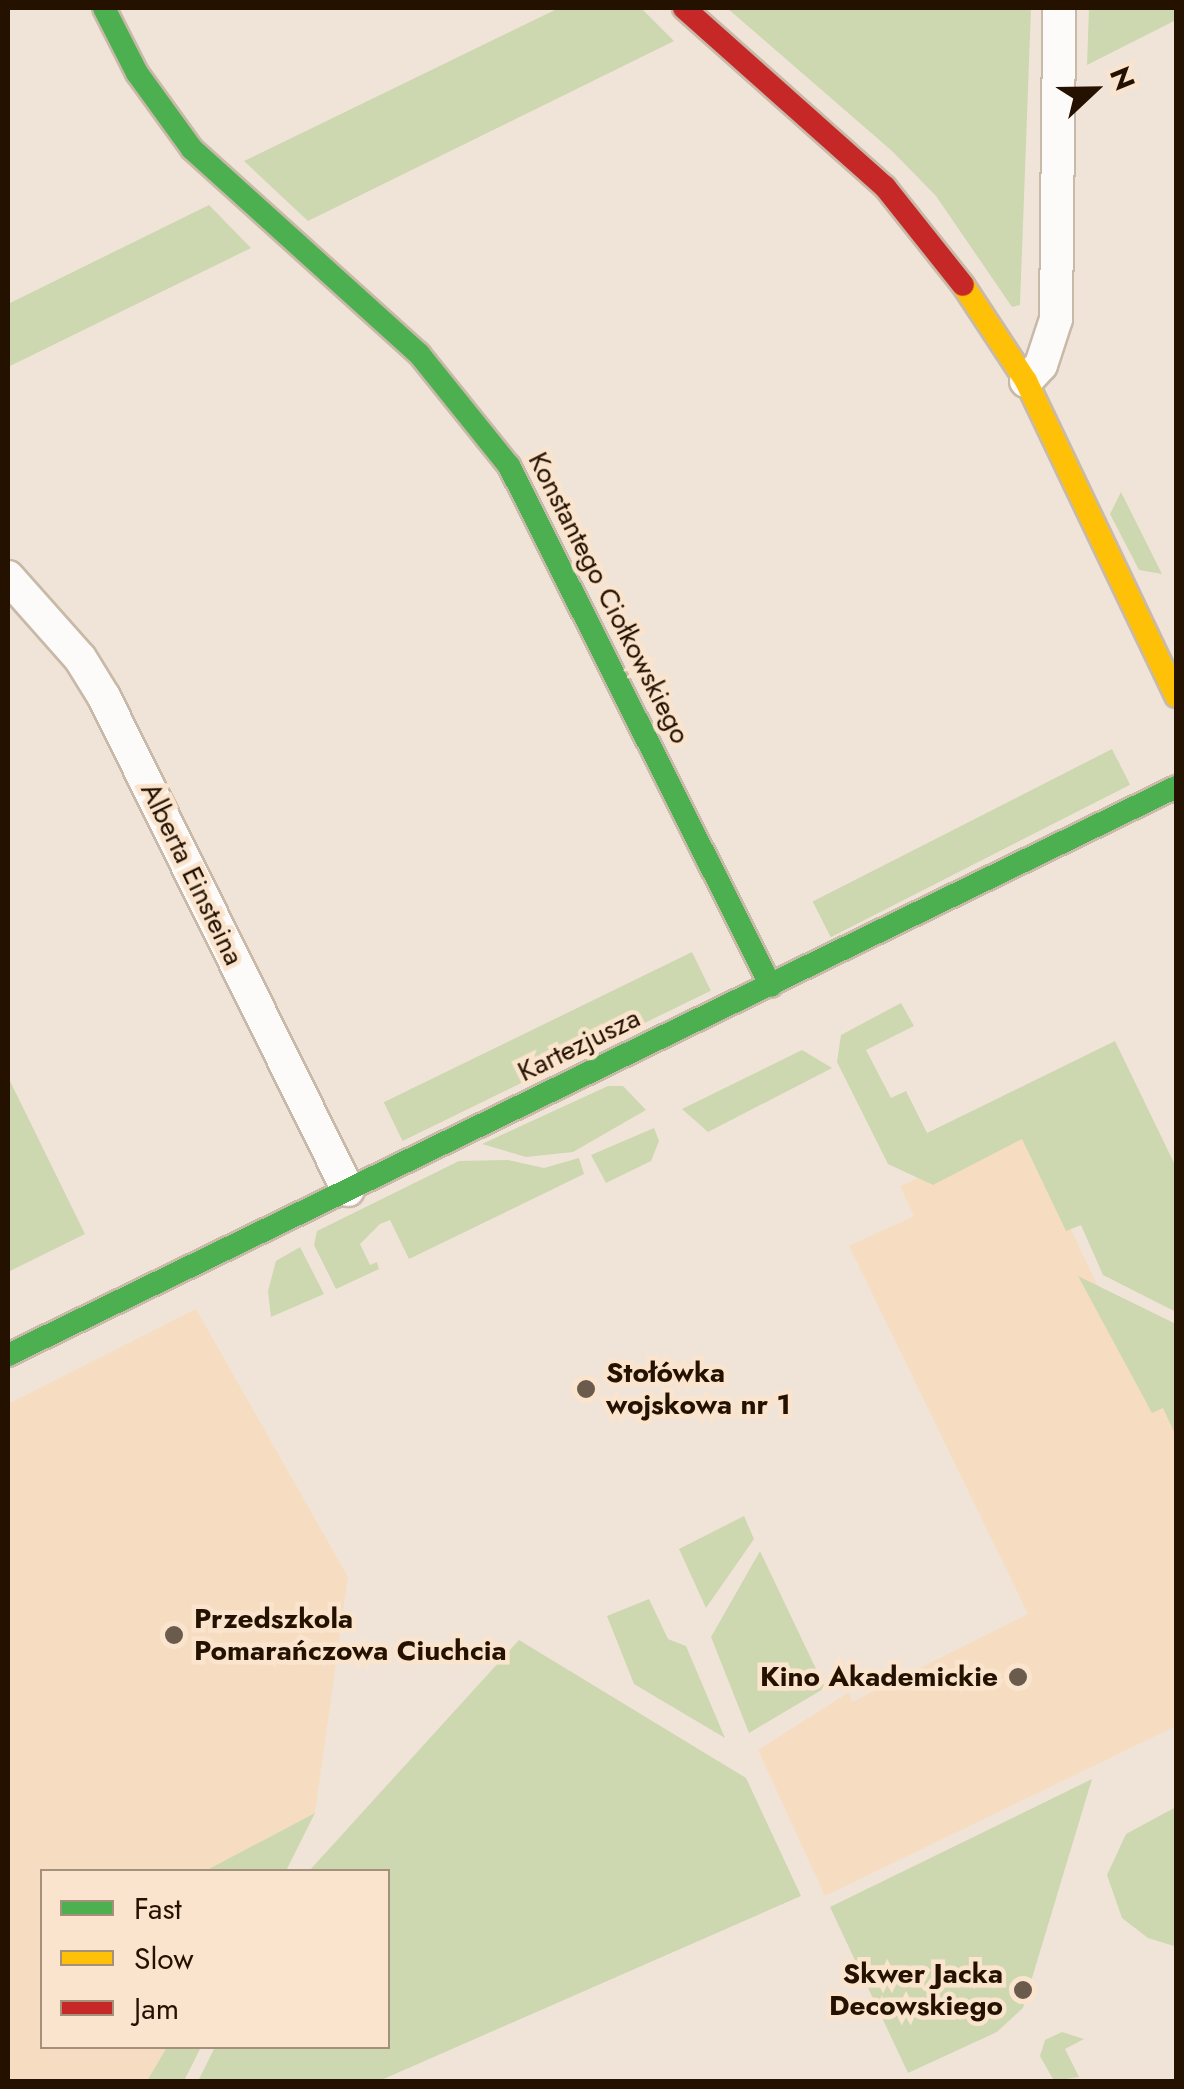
<!DOCTYPE html>
<html>
<head>
<meta charset="utf-8">
<style>
  body { margin:0 }
  #map { position:relative; width:1184px; height:2089px; overflow:hidden; background:#f0e4d8; font-family:Jost,sans-serif }
  div>[style] { position:absolute }
  .built>* { inset:0; background:#f6ddc2 }
  .green>* { inset:0; background:#cdd8b0; transform-origin:0 0 }
  .roads { filter:drop-shadow(2px 0 #c8b9a8) drop-shadow(-2px 0 #c8b9a8) drop-shadow(0 2px #c8b9a8) drop-shadow(0 -2px #c8b9a8) }
  .street>* { height:32px; margin:-16px; padding:0 16px; transform-origin:16px; border-radius:16px; background:#fdfbf9 }
  .fast>* { height:22px; margin:-11px; padding:0 11px; transform-origin:11px; border-radius:11px; background:#4caf50 }
  .slow>* { height:22px; margin:-11px; padding:0 11px; transform-origin:11px; border-radius:11px; background:#ffc107 }
  .jam>* { height:22px; margin:-11px; padding:0 11px; transform-origin:11px; border-radius:11px; background:#c62828 }
  .dots>* { width:28px; height:28px; translate:-50% -50%; box-sizing:border-box; border:5px solid #fae4cd; border-radius:50% }
  span { translate:-50% -50%; white-space:nowrap; text-align:center; line-height:1.15; -webkit-text-stroke:9px #fae4cd; paint-order:stroke }
  .street-label { font-size:28px; color:#241100 }
  .poi-label { font-size:28px; color:#241100; font-weight:700 }
  .left { translate:0 -50%; text-align:left }
  .right { translate:-100% -50%; text-align:right }
  .frame { position:absolute; inset:0; border:10px solid #241100; pointer-events:none }
  .legend { position:absolute; left:40px; top:1869px; width:350px; height:180px; box-sizing:border-box; background:#fae4cd; border:2px solid #a4907b; margin:0; padding:12px 18px; list-style:none; font-size:30px; color:#241100 }
  .legend li { display:flex; align-items:center; gap:20px; height:50px }
  .legend b { width:50px; border:2px solid #a4907b }
  .north { position:absolute; left:1044px; top:40px; width:100px; height:100px; -webkit-text-stroke:8px #fae4cd; paint-order:stroke; rotate:68deg; font-size:28px; font-weight:700; line-height:40px; text-align:center; color:#241100 }
  .north::after { content:''; display:block; margin:auto; width:35px; height:45px; background:#241100; clip-path:polygon(50% 0,100% 100%,50% 72%,0 100%) }
</style>
</head>
<body>
<div id="map">
  <div class="built">
    <div style="clip-path:polygon(1024px 1131px,1154px 1404px,1166px 1399px,1176px 1422px,1176px 1726px,825px 1896px,758px 1750px,849px 1692px,852px 1702px,1028px 1614px,849px 1246px,914px 1216px,900px 1186px)"></div>
    <div style="clip-path:polygon(196px 1309px,348px 1577px,315px 1813px,205px 1871px,42px 1872px,42px 2046px,167px 2047px,147px 2081px,8px 2081px,8px 1404px)"></div>
  </div>
  <div class="green">
    <div style="clip-path:polygon(559px 8px,641px 8px,674px 41px,308px 221px,244px 161px)"></div>
    <div style="clip-path:polygon(727px 8px,1031px 8px,1020px 305px,1012px 307px,936px 196px,892px 151px)"></div>
    <div style="clip-path:polygon(1089px 8px,1176px 8px,1176px 20px,1087px 65px)"></div>
    <div style="clip-path:polygon(209px 205px,251px 248px,8px 367px,8px 304px)"></div>
    <div style="clip-path:polygon(1121px 492px,1162px 574px,1139px 570px,1110px 514px)"></div>
    <div style="left:1112px;top:749px;width:40px;height:336px;rotate:63deg"></div>
    <div style="left:692px;top:952px;width:43px;height:343px;rotate:64deg"></div>
    <div style="clip-path:polygon(901px 1003px,914px 1026px,866px 1050px,891px 1098px,906px 1091px,927px 1133px,1115px 1041px,1176px 1167px,1176px 1312px,1103px 1275px,1081px 1225px,1066px 1231px,1022px 1139px,933px 1185px,888px 1164px,837px 1062px,841px 1035px)"></div>
    <div style="clip-path:polygon(802px 1050px,832px 1068px,708px 1132px,682px 1109px)"></div>
    <div style="clip-path:polygon(8px 1077px,85px 1234px,8px 1272px)"></div>
    <div style="clip-path:polygon(608px 1086px,623px 1086px,646px 1110px,573px 1152px,526px 1157px,482px 1144px)"></div>
    <div style="clip-path:polygon(654px 1128px,659px 1141px,651px 1161px,606px 1183px,591px 1155px)"></div>
    <div style="clip-path:polygon(579px 1158px,584px 1174px,409px 1259px,390px 1220px,380px 1224px,360px 1244px,370px 1265px,377px 1262px,379px 1269px,336px 1289px,314px 1245px,317px 1231px,459px 1161px,508px 1160px,544px 1168px)"></div>
    <div style="clip-path:polygon(300px 1247px,324px 1294px,271px 1317px,268px 1291px,276px 1261px)"></div>
    <div style="clip-path:polygon(1078px 1276px,1176px 1324px,1176px 1436px,1163px 1408px,1152px 1413px)"></div>
    <div style="clip-path:polygon(744px 1516px,754px 1539px,706px 1608px,679px 1549px)"></div>
    <div style="clip-path:polygon(760px 1551px,825px 1688px,749px 1733px,711px 1637px)"></div>
    <div style="clip-path:polygon(649px 1599px,668px 1639px,686px 1646px,725px 1738px,634px 1684px,607px 1616px)"></div>
    <div style="clip-path:polygon(519px 1640px,746px 1778px,801px 1896px,379px 2081px,198px 2081px,215px 2047px,388px 2046px,388px 1872px,309px 1871px)"></div>
    <div style="clip-path:polygon(1092px 1779px,1023px 2008px,997px 2032px,908px 2073px,830px 1907px)"></div>
    <div style="clip-path:polygon(1176px 1807px,1176px 1946px,1174px 1946px,1148px 1938px,1122px 1918px,1107px 1875px,1126px 1834px)"></div>
    <div style="clip-path:polygon(315px 1813px,286px 1871px,205px 1871px)"></div>
    <div style="clip-path:polygon(1062px 2032px,1084px 2039px,1065px 2049px,1079px 2077px,1054px 2081px,1040px 2056px,1045px 2040px)"></div>
    <div style="clip-path:polygon(167px 2047px,201px 2047px,184px 2081px,147px 2081px)"></div>
  </div>
  <div class="roads">
    <div class="street">
      <div style="left:1026px;top:381px;width:22px;rotate:-47deg"></div>
      <div style="left:1041px;top:365px;width:48px;rotate:-71.9deg"></div>
      <div style="left:1056px;top:319px;width:311px;rotate:-89.4deg"></div>
      <div style="left:8px;top:577px;width:108px;rotate:48.4deg"></div>
      <div style="left:80px;top:658px;width:46px;rotate:58.4deg"></div>
      <div style="left:104px;top:697px;width:550px;rotate:63.67deg"></div>
    </div>
    <div class="fast">
      <div style="left:104px;top:8px;width:73px;rotate:63.1deg"></div>
      <div style="left:137px;top:73px;width:94px;rotate:54.1deg"></div>
      <div style="left:192px;top:149px;width:306px;rotate:42.1deg"></div>
      <div style="left:419px;top:354px;width:144px;rotate:51.2deg"></div>
      <div style="left:509px;top:466px;width:582px;rotate:63.26deg"></div>
      <div style="left:8px;top:1355px;width:1299px;rotate:-25.93deg"></div>
    </div>
    <div class="slow">
      <div style="left:963px;top:285px;width:115px;rotate:56.7deg"></div>
      <div style="left:1026px;top:381px;width:349px;rotate:64.5deg"></div>
    </div>
    <div class="jam">
      <div style="left:684px;top:8px;width:269px;rotate:41.7deg"></div>
      <div style="left:885px;top:187px;width:125px;rotate:51.5deg"></div>
    </div>
  </div>
  <div class="dots">
    <div style="left:586px;top:1389px;background:#6b5b4c"></div>
    <div style="left:174px;top:1635px;background:#6b5b4c"></div>
    <div style="left:1018px;top:1677px;background:#6b5b4c"></div>
    <div style="left:1023px;top:1990px;background:#6b5b4c"></div>
  </div>
  <div class="street-label">
    <span style="left:609px;top:598px;rotate:63deg">Konstantego Ciołkowskiego</span>
    <span style="left:192px;top:874px;rotate:64deg">Alberta Einsteina</span>
    <span style="left:579px;top:1045px;rotate:-26deg">Kartezjusza</span>
  </div>
  <div class="poi-label">
    <span class="left" style="left:606px;top:1389px">Stołówka<br>wojskowa nr 1</span>
    <span class="left" style="left:194px;top:1635px">Przedszkola<br>Pomarańczowa Ciuchcia</span>
    <span class="right" style="left:998px;top:1677px">Kino Akademickie</span>
    <span class="right" style="left:1003px;top:1990px">Skwer Jacka<br>Decowskiego</span>
  </div>
  <div class="frame"></div>
  <ul class="legend">
  <li><b style="height:12px;background:#4caf50"></b>Fast</li>
  <li><b style="height:12px;background:#ffc107"></b>Slow</li>
  <li><b style="height:12px;background:#c62828"></b>Jam</li>
  </ul>
  <div class="north">N</div>
</div>
</body>
</html>
